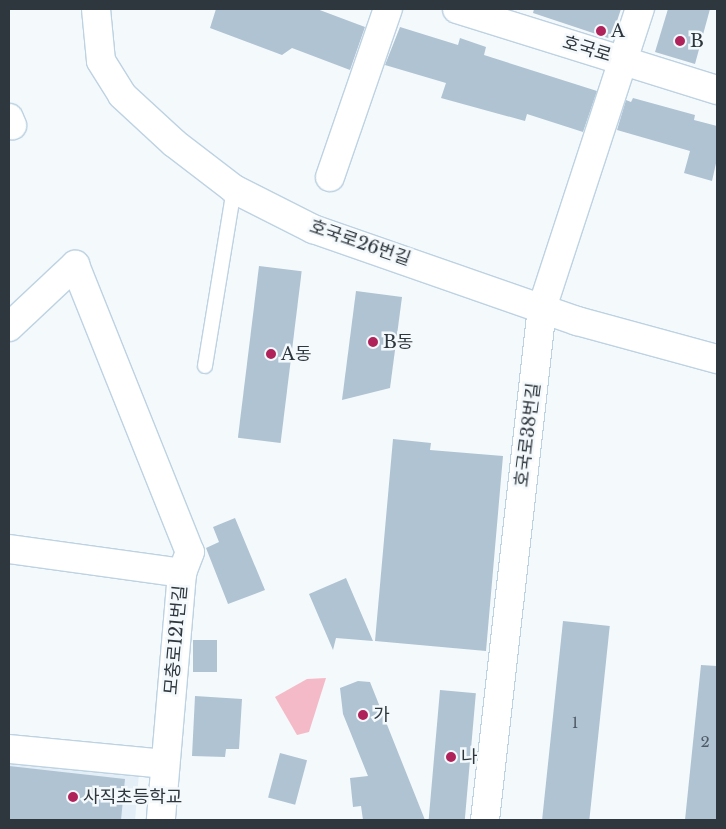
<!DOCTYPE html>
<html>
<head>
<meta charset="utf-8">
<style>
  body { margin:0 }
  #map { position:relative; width:726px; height:829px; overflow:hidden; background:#f4f9fc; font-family:"Libre Baskerville","Noto Sans KR",serif }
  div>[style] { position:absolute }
  .built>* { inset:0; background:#e3eef7 }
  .green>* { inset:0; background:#f5bac7 }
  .building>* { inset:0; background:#afc3d3; transform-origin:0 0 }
  .roads { filter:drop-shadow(1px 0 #bdd2e2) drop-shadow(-1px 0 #bdd2e2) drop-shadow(0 1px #bdd2e2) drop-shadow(0 -1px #bdd2e2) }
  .service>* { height:14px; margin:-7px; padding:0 7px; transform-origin:7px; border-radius:7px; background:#fff }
  .minor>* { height:28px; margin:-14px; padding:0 14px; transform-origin:14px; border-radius:14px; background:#fff }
  .dots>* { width:14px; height:14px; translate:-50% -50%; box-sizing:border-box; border:2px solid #f4f9fc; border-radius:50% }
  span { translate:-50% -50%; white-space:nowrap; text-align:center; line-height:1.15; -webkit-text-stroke:5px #f4f9fc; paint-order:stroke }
  .number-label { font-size:15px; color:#4f5a63 }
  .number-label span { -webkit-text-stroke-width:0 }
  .poi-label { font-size:18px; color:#2f373e }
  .left { translate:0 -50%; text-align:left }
  .street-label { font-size:18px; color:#2f373e }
  .frame { position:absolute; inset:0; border:10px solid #2f373e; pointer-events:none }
</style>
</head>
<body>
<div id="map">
  <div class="built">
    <div style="clip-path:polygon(9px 759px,139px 773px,135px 820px,9px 820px)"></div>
  </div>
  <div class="green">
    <div style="clip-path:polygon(326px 678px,309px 732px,297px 735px,275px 697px,307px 679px)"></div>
  </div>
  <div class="building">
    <div style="clip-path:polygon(216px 9px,317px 9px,365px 27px,350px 70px,292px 48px,282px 55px,210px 28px)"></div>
    <div style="clip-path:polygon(534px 9px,621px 9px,611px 39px,533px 13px)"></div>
    <div style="clip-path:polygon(668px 9px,710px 9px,695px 64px,655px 52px)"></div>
    <div style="clip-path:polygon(400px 27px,458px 45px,460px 38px,486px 47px,484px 55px,597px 91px,583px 132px,527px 114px,525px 121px,441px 98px,446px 83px,385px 65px)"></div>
    <div style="clip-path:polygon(633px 98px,695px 115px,694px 120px,717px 126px,717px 159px,712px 181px,684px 173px,690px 151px,617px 130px,626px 100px,631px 102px)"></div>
    <div style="left:259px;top:266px;width:43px;height:173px;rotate:7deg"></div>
    <div style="clip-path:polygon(356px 291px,402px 297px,390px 388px,342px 400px)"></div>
    <div style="clip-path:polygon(393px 439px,431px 443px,430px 450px,503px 456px,486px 651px,375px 641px)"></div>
    <div style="clip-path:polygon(235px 518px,265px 590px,228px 604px,206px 548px,219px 542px,213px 527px)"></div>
    <div style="clip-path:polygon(346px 578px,373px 641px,336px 638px,333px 650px,309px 594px)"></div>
    <div style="left:563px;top:621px;width:47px;height:200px;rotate:6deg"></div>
    <div style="left:193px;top:640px;width:24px;height:32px"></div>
    <div style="clip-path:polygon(701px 665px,717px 666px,717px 820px,685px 820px)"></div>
    <div style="clip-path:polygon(358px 681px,370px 682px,425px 820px,363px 820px,361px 806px,353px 807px,350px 778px,368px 776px,343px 714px,340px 688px)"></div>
    <div style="left:440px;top:690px;width:36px;height:131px;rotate:5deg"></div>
    <div style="clip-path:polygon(195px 696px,242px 699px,239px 749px,226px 749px,225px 757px,192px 756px)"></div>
    <div style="left:280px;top:753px;width:28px;height:46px;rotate:15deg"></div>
    <div style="clip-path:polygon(9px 766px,125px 779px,121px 820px,9px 820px)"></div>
  </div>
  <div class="roads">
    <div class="service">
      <div style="left:205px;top:366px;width:179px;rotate:-80.7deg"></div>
    </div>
    <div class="minor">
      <div style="left:96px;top:9px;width:52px;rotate:84.5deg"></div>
      <div style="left:101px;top:61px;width:40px;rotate:58deg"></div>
      <div style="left:122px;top:95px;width:71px;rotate:42.7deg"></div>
      <div style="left:174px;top:143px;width:76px;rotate:37.5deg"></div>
      <div style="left:234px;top:189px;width:89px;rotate:26.9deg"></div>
      <div style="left:313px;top:229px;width:280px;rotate:19.2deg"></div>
      <div style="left:577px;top:321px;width:145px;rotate:15.2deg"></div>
      <div style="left:457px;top:9px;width:272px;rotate:17.3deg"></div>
      <div style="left:9px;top:118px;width:8px;rotate:67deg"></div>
      <div style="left:330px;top:177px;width:178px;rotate:-71deg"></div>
      <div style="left:9px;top:327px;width:91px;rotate:-43.2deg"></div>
      <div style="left:75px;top:265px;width:309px;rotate:68.2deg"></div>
      <div style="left:190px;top:552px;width:22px;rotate:111deg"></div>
      <div style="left:182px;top:573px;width:248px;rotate:94.9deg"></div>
      <div style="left:9px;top:549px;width:175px;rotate:7.9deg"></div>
      <div style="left:9px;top:749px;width:156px;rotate:5.5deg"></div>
      <div style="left:485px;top:820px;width:515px;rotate:-83.65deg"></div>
      <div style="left:542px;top:308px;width:315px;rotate:-71.9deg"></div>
    </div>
  </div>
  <div class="dots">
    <div style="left:601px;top:31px;background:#b0225a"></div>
    <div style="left:680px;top:41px;background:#b0225a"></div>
    <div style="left:373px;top:342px;background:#b0225a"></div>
    <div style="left:271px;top:354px;background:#b0225a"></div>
    <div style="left:363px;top:715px;background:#b0225a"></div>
    <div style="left:451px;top:757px;background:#b0225a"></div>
    <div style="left:73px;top:797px;background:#b0225a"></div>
  </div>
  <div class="number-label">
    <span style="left:575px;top:723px">1</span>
    <span style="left:705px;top:742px">2</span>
  </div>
  <div class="poi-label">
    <span class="left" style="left:611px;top:31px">A</span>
    <span class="left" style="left:690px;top:41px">B</span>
    <span class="left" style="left:383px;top:342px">B동</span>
    <span class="left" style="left:281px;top:354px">A동</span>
    <span class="left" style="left:373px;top:715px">가</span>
    <span class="left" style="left:461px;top:757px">나</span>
    <span class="left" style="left:83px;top:797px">사직초등학교</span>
  </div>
  <div class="street-label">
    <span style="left:587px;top:49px;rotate:17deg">호국로</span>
    <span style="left:360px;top:243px;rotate:19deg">호국로26번길</span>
    <span style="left:528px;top:435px;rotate:-83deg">호국로38번길</span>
    <span style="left:176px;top:640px;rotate:-85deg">모충로121번길</span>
  </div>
  <div class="frame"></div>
</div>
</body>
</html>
